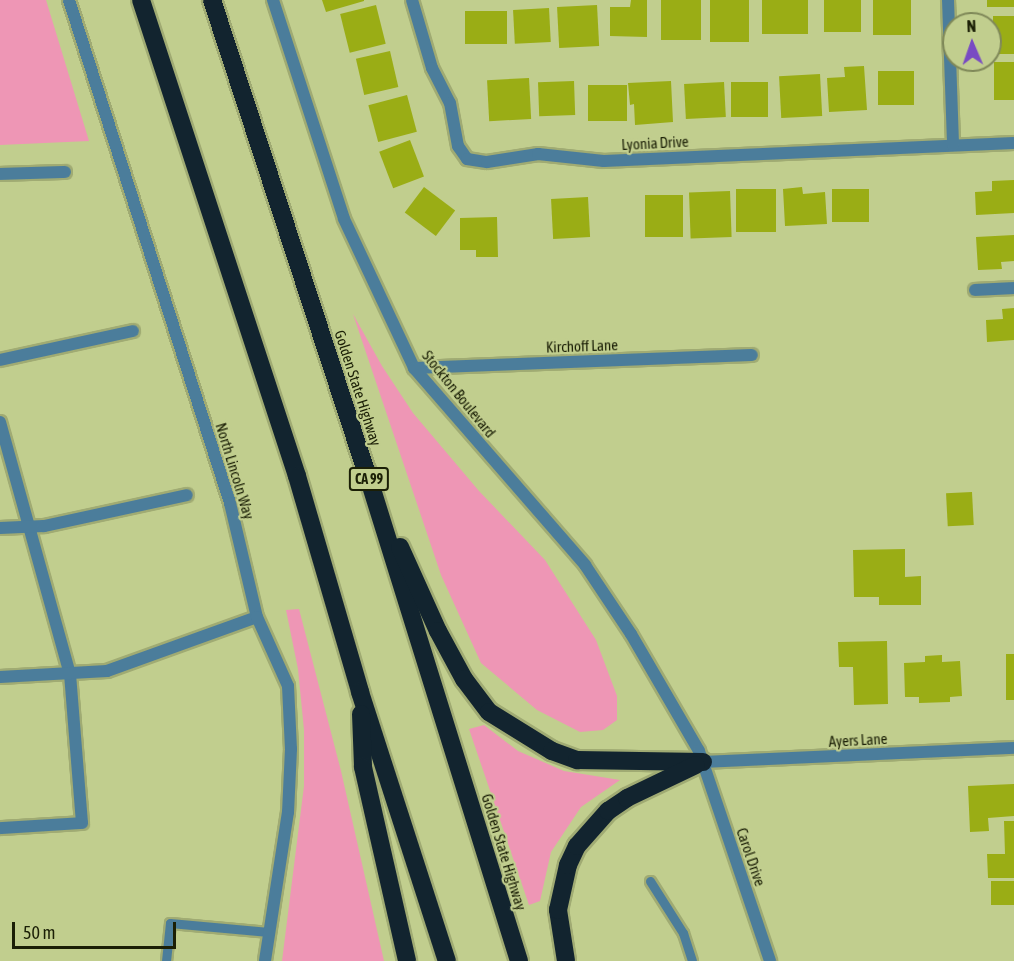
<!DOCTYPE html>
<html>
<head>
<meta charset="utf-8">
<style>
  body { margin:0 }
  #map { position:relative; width:1014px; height:961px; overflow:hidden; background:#c1ce8e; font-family:"Asap Condensed",sans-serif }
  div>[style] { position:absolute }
  .green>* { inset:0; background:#ee96b5 }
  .building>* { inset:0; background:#9aad15; transform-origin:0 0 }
  .roads { filter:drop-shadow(2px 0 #a0ab73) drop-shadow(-2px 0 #a0ab73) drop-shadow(0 2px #a0ab73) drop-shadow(0 -2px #a0ab73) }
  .service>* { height:9px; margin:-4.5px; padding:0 4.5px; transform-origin:4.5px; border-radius:4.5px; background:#4b7d9b }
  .minor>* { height:12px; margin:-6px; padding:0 6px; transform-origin:6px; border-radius:6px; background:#4b7d9b }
  .tertiary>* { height:12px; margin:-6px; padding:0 6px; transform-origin:6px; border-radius:6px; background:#4b7d9b }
  .motorway>* { height:18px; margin:-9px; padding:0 9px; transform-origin:9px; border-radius:9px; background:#12242f }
  span { translate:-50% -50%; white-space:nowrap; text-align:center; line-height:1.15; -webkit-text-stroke:4.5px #c1ce8e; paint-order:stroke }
  .shield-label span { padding:2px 4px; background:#c1ce8e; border:2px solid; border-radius:4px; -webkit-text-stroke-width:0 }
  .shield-label { font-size:14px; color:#1b1f06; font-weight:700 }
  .street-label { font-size:15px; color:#1b1f06 }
  .north { position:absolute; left:942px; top:12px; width:60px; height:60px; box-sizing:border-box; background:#c1ce8e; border:2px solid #7f8858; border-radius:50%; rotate:358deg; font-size:16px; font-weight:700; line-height:24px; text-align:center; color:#1b1f06 }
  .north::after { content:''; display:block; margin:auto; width:21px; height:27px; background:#794bc3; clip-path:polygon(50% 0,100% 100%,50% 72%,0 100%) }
  .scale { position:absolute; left:12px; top:922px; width:164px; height:27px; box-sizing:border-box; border:3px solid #1b1f06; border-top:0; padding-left:8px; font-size:18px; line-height:21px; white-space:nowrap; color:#1b1f06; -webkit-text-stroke:4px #c1ce8e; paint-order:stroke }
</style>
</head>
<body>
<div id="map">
  <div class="green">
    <div style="clip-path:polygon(0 0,46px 0,89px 141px,0 145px)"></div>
    <div style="clip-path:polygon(353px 314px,382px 366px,413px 413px,479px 491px,545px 560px,596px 640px,617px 696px,617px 720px,603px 730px,580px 732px,537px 710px,481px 663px,441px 575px)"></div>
    <div style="clip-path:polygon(299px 609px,341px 771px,384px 961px,282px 961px,304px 786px,304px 730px,298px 669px,286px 610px)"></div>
    <div style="clip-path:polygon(484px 725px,518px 751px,564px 771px,620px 780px,581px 807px,551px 852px,540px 901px,529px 905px,469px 729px)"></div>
  </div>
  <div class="building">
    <div style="clip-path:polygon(322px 0,364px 0,364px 1px,326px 12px)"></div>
    <div style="clip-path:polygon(631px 0,647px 0,647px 37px,610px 36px,610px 7px,630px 7px)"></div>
    <div style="left:701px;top:0;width:40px;height:40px;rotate:90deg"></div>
    <div style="left:710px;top:0;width:39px;height:42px"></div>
    <div style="left:762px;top:0;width:46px;height:34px"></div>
    <div style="left:824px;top:0;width:37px;height:32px"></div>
    <div style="left:873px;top:0;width:38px;height:35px"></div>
    <div style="left:987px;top:0;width:27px;height:7px"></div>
    <div style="left:376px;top:5px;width:40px;height:37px;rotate:76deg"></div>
    <div style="left:597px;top:5px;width:41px;height:40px;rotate:87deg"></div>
    <div style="left:549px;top:8px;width:34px;height:36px;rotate:87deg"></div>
    <div style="left:465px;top:11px;width:42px;height:33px"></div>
    <div style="left:993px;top:16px;width:21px;height:38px"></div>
    <div style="left:390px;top:51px;width:37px;height:35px;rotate:77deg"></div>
    <div style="left:1014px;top:62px;width:38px;height:20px;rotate:90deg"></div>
    <div style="clip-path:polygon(864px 66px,867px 110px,829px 112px,827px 78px,845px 77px,844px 67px)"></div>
    <div style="left:878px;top:71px;width:36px;height:34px"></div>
    <div style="left:820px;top:74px;width:42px;height:41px;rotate:87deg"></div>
    <div style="left:529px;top:78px;width:41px;height:42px;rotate:87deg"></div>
    <div style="left:574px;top:81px;width:34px;height:36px;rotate:88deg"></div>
    <div style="clip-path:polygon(671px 81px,673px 122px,635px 125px,634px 104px,630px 105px,628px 83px)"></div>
    <div style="left:724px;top:82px;width:35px;height:40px;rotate:87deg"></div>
    <div style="left:731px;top:82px;width:37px;height:35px"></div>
    <div style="left:588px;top:85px;width:39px;height:36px"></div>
    <div style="left:407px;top:95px;width:38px;height:40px;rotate:75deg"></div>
    <div style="left:410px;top:140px;width:39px;height:33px;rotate:69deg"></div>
    <div style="clip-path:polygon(1014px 180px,1014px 213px,976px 215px,975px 192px,992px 191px,992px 181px)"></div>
    <div style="left:424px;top:187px;width:39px;height:32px;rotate:37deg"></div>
    <div style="clip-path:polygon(802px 187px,803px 194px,825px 192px,827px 224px,785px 226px,783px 189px)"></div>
    <div style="left:736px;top:189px;width:40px;height:43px"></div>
    <div style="left:869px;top:189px;width:33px;height:37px;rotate:90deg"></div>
    <div style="left:730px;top:191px;width:46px;height:41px;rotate:88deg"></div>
    <div style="left:645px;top:195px;width:38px;height:42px"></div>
    <div style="left:588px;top:197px;width:40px;height:37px;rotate:87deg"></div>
    <div style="clip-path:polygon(497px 217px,498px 257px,476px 257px,476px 250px,460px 250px,460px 218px)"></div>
    <div style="clip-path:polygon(1014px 235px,1014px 261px,1001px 262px,1002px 269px,978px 270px,976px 237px)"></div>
    <div style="clip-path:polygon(1014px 308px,1014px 340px,987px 342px,986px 320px,1003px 319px,1002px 309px)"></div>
    <div style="left:972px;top:492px;width:33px;height:26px;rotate:87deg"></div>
    <div style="clip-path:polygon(905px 549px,905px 577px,921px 576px,921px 605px,879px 605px,879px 597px,854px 597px,853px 550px)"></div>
    <div style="clip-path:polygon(887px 641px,888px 704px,854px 705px,853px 667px,839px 667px,838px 642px)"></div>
    <div style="left:1006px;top:654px;width:8px;height:46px"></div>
    <div style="clip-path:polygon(942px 655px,942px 662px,960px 661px,962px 696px,950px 697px,950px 702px,919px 703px,919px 697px,905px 697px,904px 663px,925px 662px,925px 656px)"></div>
    <div style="clip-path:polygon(1014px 784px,1014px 816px,988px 818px,989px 831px,970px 832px,968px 786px)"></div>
    <div style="clip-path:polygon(1004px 821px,1014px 821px,1014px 878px,988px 878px,987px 854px,1005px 854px)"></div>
    <div style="left:991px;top:881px;width:23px;height:24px"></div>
  </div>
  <div class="roads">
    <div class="service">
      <div style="left:650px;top:881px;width:62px;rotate:57.6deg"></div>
      <div style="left:683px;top:933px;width:29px;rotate:72deg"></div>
      <div style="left:166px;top:961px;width:38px;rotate:-84deg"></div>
      <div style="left:170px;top:923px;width:99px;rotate:5.2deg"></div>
    </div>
    <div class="minor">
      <div style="left:412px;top:0;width:71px;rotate:73.6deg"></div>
      <div style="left:432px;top:68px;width:39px;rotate:63deg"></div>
      <div style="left:450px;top:103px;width:44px;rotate:79.5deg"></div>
      <div style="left:458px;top:146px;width:16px;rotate:55deg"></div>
      <div style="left:467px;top:159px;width:20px;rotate:9deg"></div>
      <div style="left:487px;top:162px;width:52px;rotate:-8.9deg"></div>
      <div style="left:538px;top:154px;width:66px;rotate:6.1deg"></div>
      <div style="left:604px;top:161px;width:410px;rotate:-2.5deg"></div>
      <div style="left:948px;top:0;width:145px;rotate:88deg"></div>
      <div style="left:0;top:174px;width:65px;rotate:-1.8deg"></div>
      <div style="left:975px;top:290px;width:39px;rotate:-3deg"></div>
      <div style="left:0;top:360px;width:136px;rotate:-12.3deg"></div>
      <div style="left:414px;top:368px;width:338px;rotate:-2.2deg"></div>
      <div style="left:0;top:422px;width:262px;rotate:74.5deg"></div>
      <div style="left:70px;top:674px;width:149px;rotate:85.4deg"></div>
      <div style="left:82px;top:823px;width:82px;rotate:176.5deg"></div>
      <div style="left:0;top:528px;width:44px;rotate:-2.6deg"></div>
      <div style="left:44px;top:526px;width:146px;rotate:-12.2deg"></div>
      <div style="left:0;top:677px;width:107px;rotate:-3.2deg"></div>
      <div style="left:107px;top:671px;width:159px;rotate:-19.8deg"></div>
      <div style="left:703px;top:762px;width:311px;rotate:-2.6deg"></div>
    </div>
    <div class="tertiary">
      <div style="left:69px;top:0;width:528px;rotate:72.25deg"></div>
      <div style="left:230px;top:503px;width:117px;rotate:76.7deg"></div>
      <div style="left:257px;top:617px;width:76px;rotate:65.8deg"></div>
      <div style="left:288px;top:686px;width:63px;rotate:87.3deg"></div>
      <div style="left:291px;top:749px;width:63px;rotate:92.7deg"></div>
      <div style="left:288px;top:812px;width:151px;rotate:98.8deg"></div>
      <div style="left:273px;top:0;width:230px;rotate:72deg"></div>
      <div style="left:344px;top:219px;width:165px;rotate:64.8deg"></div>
      <div style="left:414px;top:368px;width:261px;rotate:49deg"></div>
      <div style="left:585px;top:565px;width:83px;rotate:56.3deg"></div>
      <div style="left:631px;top:634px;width:135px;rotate:59.8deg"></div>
      <div style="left:699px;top:751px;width:222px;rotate:71.3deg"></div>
    </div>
    <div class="motorway">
      <div style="left:141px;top:0;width:501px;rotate:71.85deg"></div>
      <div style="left:297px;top:476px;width:225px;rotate:73.7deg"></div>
      <div style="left:360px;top:692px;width:283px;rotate:72.1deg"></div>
      <div style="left:212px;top:0;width:495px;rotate:71.9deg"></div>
      <div style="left:366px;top:470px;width:514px;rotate:72.69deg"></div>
      <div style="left:400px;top:547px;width:92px;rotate:65.7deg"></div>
      <div style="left:438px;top:631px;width:55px;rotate:61.6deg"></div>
      <div style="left:464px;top:679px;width:41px;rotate:52.9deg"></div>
      <div style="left:489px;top:712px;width:74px;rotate:31.8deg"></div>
      <div style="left:552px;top:751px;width:27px;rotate:20deg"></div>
      <div style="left:577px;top:760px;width:126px;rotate:0.9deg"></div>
      <div style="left:361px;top:714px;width:53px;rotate:87.8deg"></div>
      <div style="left:363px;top:767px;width:199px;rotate:77.2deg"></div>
      <div style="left:566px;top:961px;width:52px;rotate:-98.9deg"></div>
      <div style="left:558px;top:910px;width:46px;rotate:-77.5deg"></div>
      <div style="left:568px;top:865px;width:21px;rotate:-65deg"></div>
      <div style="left:577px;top:846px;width:47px;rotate:-48.5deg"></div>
      <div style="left:608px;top:811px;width:23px;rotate:-34deg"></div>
      <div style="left:627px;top:798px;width:76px;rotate:-25.6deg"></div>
    </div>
  </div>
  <div class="shield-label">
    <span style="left:369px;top:479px">CA 99</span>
  </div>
  <div class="street-label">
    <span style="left:655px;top:143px;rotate:-3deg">Lyonia Drive</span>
    <span style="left:582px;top:346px;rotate:-2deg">Kirchoff Lane</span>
    <span style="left:358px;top:388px;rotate:72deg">Golden State Highway</span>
    <span style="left:459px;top:394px;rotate:51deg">Stockton Boulevard</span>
    <span style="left:235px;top:471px;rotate:73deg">North Lincoln Way</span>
    <span style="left:858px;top:740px;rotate:-3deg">Ayers Lane</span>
    <span style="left:504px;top:852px;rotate:73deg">Golden State Highway</span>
    <span style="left:751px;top:857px;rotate:71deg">Carol Drive</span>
  </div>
  <div class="north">N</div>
  <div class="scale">50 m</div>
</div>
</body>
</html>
